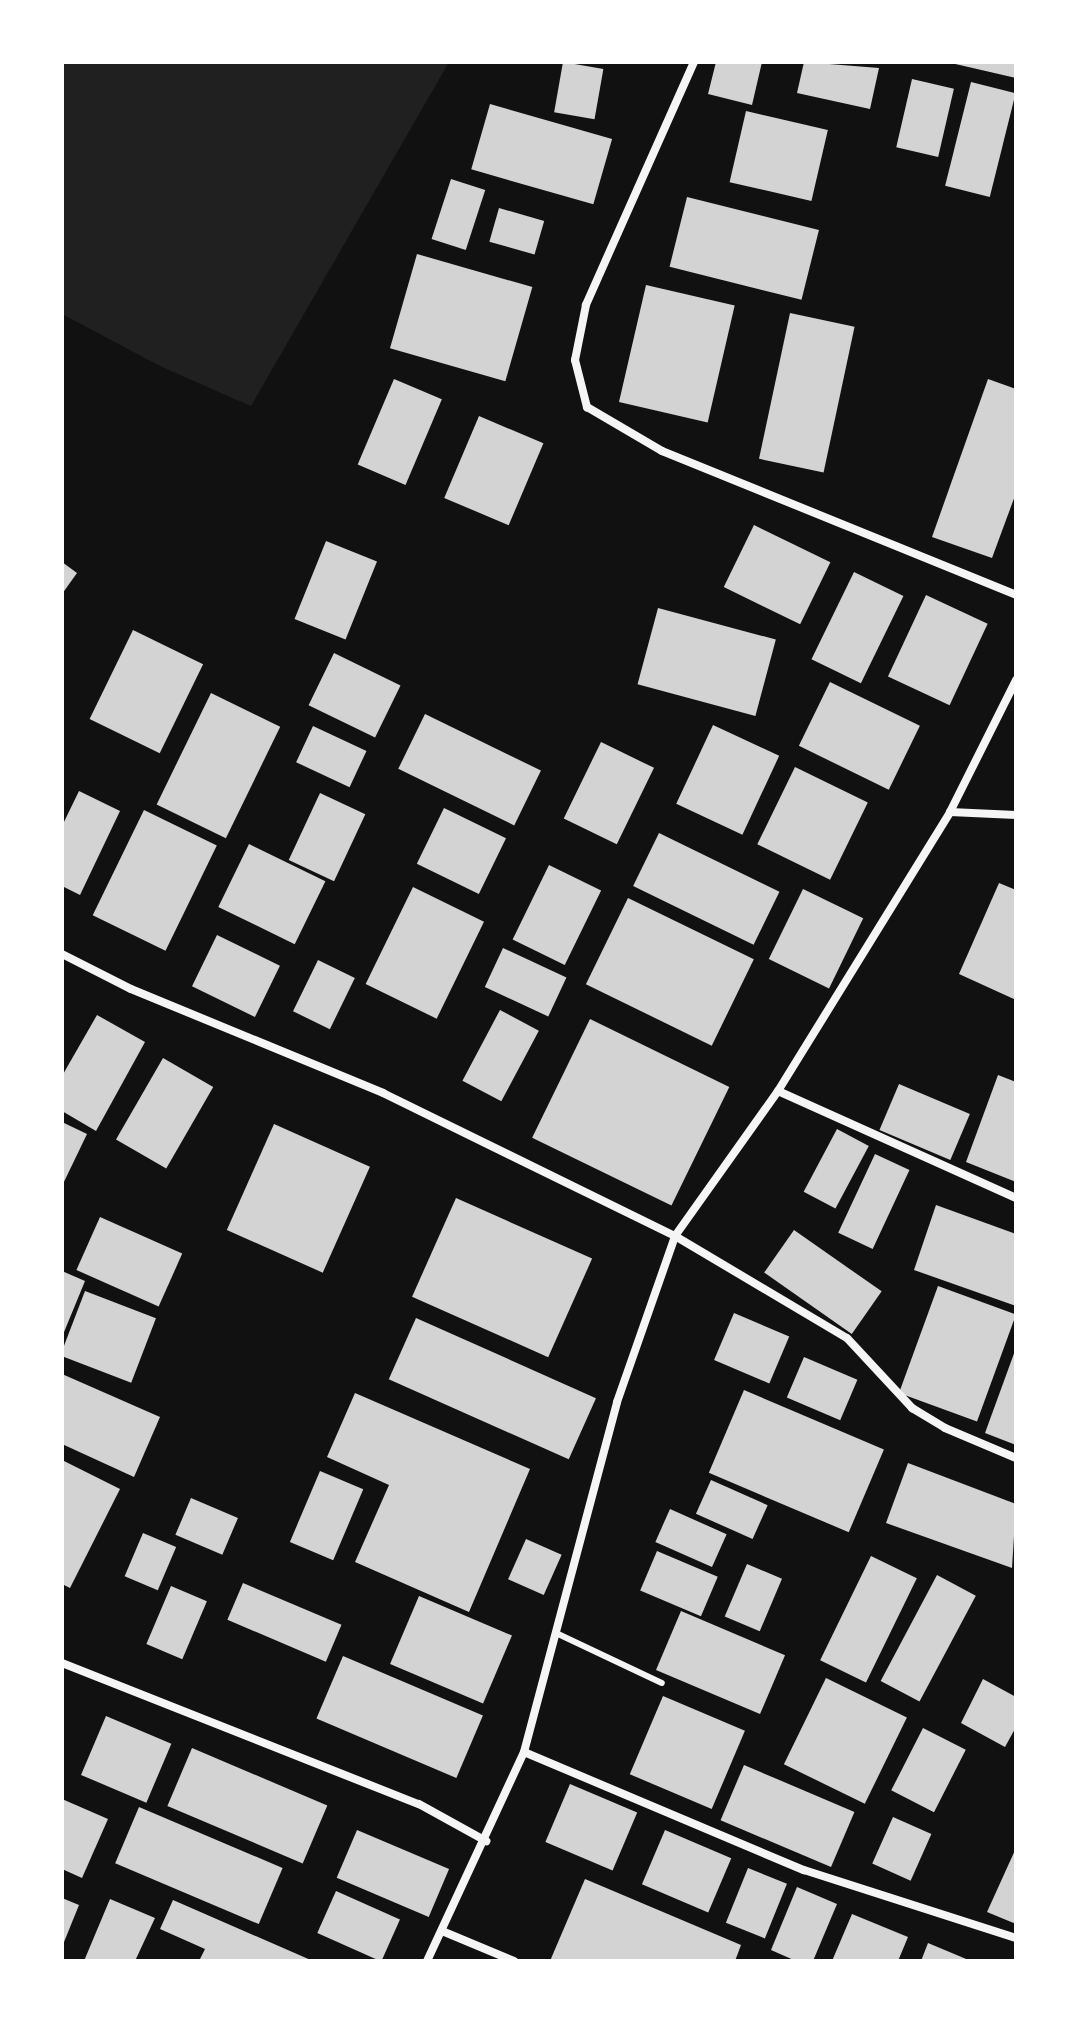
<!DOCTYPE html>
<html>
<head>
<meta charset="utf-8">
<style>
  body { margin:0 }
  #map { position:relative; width:1078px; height:2023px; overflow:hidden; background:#111; font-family:"Archivo Narrow",sans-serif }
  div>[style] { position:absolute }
  .green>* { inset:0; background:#202020 }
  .building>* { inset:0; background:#d3d3d3; transform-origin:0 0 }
  .service>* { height:6px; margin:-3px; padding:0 3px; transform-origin:3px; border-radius:3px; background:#f5f5f5 }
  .minor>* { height:8px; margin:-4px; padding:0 4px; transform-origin:4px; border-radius:4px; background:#f5f5f5 }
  span { translate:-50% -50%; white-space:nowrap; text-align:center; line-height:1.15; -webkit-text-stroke:8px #fff; paint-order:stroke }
  .frame { position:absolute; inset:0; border:64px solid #fff; pointer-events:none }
</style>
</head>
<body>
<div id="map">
  <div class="green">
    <div style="clip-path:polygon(62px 62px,449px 62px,251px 406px,162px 367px,62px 314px)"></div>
  </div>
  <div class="building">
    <div style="left:563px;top:62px;width:41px;height:51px;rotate:10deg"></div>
    <div style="clip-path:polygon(716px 62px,762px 62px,752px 105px,708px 94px)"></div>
    <div style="clip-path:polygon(804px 62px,879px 68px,870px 109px,797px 93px)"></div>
    <div style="clip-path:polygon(951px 62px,1016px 62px,1016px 78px,951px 63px)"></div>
    <div style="left:912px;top:79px;width:43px;height:70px;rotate:13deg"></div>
    <div style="left:971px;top:82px;width:46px;height:107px;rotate:14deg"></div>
    <div style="left:490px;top:104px;width:127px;height:68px;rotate:16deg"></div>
    <div style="left:746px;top:111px;width:84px;height:73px;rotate:13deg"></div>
    <div style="left:451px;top:179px;width:36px;height:63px;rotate:18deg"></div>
    <div style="left:687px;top:197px;width:136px;height:72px;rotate:14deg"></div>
    <div style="left:499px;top:208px;width:47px;height:35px;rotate:16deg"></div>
    <div style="left:417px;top:254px;width:120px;height:98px;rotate:16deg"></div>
    <div style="left:646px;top:285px;width:91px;height:120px;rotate:13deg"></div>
    <div style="left:790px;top:313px;width:66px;height:149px;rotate:12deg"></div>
    <div style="left:394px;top:379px;width:52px;height:93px;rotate:23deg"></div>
    <div style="clip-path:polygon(988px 379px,1016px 389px,1016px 493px,992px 558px,932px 537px)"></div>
    <div style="left:479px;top:416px;width:70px;height:89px;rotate:23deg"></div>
    <div style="left:754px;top:525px;width:85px;height:69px;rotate:26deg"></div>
    <div style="left:326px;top:541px;width:55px;height:84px;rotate:22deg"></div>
    <div style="clip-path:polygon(62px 562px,77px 573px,62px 594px)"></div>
    <div style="left:854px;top:572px;width:55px;height:97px;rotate:26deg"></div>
    <div style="left:926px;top:595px;width:68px;height:90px;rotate:25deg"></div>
    <div style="left:658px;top:608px;width:122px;height:79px;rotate:15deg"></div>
    <div style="left:133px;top:630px;width:78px;height:99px;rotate:26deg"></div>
    <div style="left:334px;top:653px;width:74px;height:58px;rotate:26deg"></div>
    <div style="left:830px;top:682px;width:100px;height:71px;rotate:26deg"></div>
    <div style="left:211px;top:693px;width:77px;height:124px;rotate:26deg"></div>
    <div style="left:425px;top:714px;width:129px;height:61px;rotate:26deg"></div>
    <div style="left:713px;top:725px;width:73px;height:87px;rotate:25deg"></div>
    <div style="left:313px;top:726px;width:59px;height:40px;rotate:25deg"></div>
    <div style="left:601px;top:742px;width:59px;height:85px;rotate:26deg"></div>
    <div style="left:795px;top:767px;width:81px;height:86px;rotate:26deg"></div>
    <div style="clip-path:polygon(79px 791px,120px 811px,80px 895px,62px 886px,62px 826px)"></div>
    <div style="left:320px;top:793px;width:50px;height:74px;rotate:25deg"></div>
    <div style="left:444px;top:808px;width:69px;height:62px;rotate:26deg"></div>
    <div style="left:144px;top:810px;width:81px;height:117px;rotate:26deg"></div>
    <div style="left:659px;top:833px;width:134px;height:59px;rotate:26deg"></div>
    <div style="left:249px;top:844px;width:85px;height:70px;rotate:26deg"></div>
    <div style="left:549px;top:865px;width:58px;height:83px;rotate:26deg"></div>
    <div style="clip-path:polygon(999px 883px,1016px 890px,1016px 1000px,959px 974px)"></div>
    <div style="left:413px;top:887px;width:79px;height:108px;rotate:26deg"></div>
    <div style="left:803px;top:889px;width:67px;height:78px;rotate:26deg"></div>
    <div style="left:628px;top:898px;width:140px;height:96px;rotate:26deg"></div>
    <div style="left:217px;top:935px;width:70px;height:57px;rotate:26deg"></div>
    <div style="left:503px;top:948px;width:70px;height:43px;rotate:25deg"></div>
    <div style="left:318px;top:960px;width:41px;height:57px;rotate:26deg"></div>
    <div style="left:500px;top:1010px;width:44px;height:80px;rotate:28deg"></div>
    <div style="clip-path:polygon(97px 1015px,145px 1042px,96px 1131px,62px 1111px,62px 1076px)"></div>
    <div style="left:590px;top:1019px;width:155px;height:132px;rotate:26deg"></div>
    <div style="left:163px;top:1058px;width:58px;height:94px;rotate:30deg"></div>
    <div style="clip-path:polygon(998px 1075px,1016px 1082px,1016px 1182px,966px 1162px)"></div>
    <div style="left:899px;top:1084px;width:77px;height:50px;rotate:23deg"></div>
    <div style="clip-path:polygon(62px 1122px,87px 1134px,62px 1186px)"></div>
    <div style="left:274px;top:1124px;width:105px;height:116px;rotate:24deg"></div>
    <div style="left:837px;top:1129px;width:36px;height:71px;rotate:28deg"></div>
    <div style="left:875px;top:1154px;width:38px;height:87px;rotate:25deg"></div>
    <div style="left:456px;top:1198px;width:149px;height:108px;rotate:24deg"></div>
    <div style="clip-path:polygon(936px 1205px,1016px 1234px,1016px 1306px,914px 1270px)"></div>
    <div style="left:100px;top:1217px;width:90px;height:58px;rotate:24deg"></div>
    <div style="left:794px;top:1230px;width:107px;height:52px;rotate:35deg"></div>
    <div style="clip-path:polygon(62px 1271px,85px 1281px,62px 1337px)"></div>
    <div style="left:938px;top:1286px;width:83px;height:114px;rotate:20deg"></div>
    <div style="left:85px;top:1291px;width:76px;height:69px;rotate:21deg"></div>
    <div style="left:734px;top:1313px;width:60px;height:51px;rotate:23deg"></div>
    <div style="left:416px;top:1318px;width:197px;height:67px;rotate:24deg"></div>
    <div style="clip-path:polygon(1016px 1348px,1016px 1445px,985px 1433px)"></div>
    <div style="left:804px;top:1357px;width:58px;height:44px;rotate:23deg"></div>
    <div style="clip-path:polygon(62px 1374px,160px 1417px,134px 1477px,62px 1444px)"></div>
    <div style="left:744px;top:1390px;width:152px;height:90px;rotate:23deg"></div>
    <div style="clip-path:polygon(355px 1393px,530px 1469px,469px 1612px,355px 1562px,389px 1485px,327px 1457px)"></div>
    <div style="clip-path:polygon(62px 1460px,120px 1489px,70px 1588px,62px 1584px)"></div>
    <div style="clip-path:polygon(908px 1463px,1016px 1504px,1012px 1568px,886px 1523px)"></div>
    <div style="left:320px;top:1471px;width:47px;height:77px;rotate:23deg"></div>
    <div style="left:711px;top:1480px;width:62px;height:37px;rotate:24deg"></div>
    <div style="left:191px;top:1498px;width:51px;height:40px;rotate:23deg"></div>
    <div style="left:670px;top:1509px;width:62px;height:36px;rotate:24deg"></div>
    <div style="left:143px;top:1533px;width:36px;height:47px;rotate:23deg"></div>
    <div style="left:526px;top:1539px;width:39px;height:44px;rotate:24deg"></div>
    <div style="left:657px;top:1551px;width:66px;height:43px;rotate:23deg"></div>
    <div style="left:871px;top:1556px;width:51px;height:116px;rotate:26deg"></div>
    <div style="left:747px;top:1564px;width:38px;height:57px;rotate:23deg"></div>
    <div style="left:937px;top:1575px;width:44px;height:120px;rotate:28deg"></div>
    <div style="left:243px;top:1583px;width:107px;height:40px;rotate:23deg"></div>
    <div style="left:171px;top:1586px;width:39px;height:63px;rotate:23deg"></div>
    <div style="left:419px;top:1596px;width:101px;height:74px;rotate:23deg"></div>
    <div style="left:681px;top:1611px;width:113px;height:64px;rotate:23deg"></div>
    <div style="left:343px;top:1656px;width:152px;height:68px;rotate:23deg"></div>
    <div style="left:826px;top:1678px;width:90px;height:96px;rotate:26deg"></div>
    <div style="clip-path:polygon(983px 1679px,1016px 1697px,1016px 1727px,1005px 1747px,961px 1723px)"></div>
    <div style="left:663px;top:1696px;width:89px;height:85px;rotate:23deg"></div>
    <div style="left:106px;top:1716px;width:71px;height:64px;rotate:23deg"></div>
    <div style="left:923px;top:1728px;width:48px;height:70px;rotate:27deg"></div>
    <div style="left:192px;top:1748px;width:147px;height:63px;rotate:23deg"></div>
    <div style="left:744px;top:1765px;width:120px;height:60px;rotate:23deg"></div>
    <div style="left:570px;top:1784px;width:73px;height:63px;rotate:23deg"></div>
    <div style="clip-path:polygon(62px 1799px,108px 1819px,82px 1878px,62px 1869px)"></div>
    <div style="left:139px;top:1807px;width:156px;height:61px;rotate:23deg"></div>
    <div style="left:893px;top:1817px;width:42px;height:51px;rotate:24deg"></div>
    <div style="left:357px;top:1830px;width:100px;height:52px;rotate:23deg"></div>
    <div style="left:665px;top:1830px;width:72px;height:59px;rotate:23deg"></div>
    <div style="clip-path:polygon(1016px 1848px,1016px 1924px,987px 1912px)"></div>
    <div style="left:748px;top:1868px;width:42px;height:59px;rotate:22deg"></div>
    <div style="clip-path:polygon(585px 1879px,741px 1945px,735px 1961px,550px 1961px)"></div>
    <div style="clip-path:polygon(797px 1887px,837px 1904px,813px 1961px,796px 1961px,771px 1950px)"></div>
    <div style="left:336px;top:1891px;width:70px;height:46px;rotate:24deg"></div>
    <div style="clip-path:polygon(62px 1898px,79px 1905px,62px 1947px)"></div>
    <div style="clip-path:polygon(110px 1899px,155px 1918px,135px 1961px,84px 1961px)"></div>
    <div style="clip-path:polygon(173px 1900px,313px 1961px,199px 1961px,205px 1949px,160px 1929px)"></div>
    <div style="clip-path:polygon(852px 1914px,908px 1937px,898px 1961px,832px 1961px)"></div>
    <div style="clip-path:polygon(928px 1943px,971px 1961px,921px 1961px)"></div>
  </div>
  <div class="service">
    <div style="left:556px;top:1633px;width:117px;rotate:25.3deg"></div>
  </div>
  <div class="minor">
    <div style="left:694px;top:62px;width:266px;rotate:114deg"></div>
    <div style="left:586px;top:305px;width:56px;rotate:101.3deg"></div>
    <div style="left:575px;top:360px;width:49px;rotate:75.7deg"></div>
    <div style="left:587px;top:407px;width:87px;rotate:30.4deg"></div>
    <div style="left:662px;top:451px;width:382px;rotate:22.1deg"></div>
    <div style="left:950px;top:812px;width:148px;rotate:-63.4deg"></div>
    <div style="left:62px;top:954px;width:77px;rotate:26.9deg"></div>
    <div style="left:131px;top:989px;width:273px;rotate:22.4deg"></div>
    <div style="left:383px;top:1093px;width:325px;rotate:26.1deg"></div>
    <div style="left:675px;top:1236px;width:200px;rotate:30.7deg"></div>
    <div style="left:847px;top:1338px;width:96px;rotate:47.1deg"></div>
    <div style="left:912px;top:1408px;width:39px;rotate:31deg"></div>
    <div style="left:945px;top:1428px;width:77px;rotate:22.9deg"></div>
    <div style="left:778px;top:1091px;width:261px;rotate:24.2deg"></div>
    <div style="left:62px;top:1663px;width:384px;rotate:21.6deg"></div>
    <div style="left:419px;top:1804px;width:77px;rotate:28.9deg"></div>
    <div style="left:524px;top:1752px;width:304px;rotate:22.9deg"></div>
    <div style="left:804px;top:1870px;width:223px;rotate:17.8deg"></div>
    <div style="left:442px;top:1931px;width:78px;rotate:22.6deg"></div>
    <div style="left:427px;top:1961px;width:230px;rotate:-65.1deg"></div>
    <div style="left:524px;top:1752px;width:362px;rotate:-75.1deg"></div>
    <div style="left:617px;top:1402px;width:176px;rotate:-70.7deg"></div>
    <div style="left:675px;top:1236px;width:178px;rotate:-54.6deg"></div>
    <div style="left:778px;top:1091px;width:328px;rotate:-58.3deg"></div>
    <div style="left:950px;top:812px;width:66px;rotate:2.6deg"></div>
  </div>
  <div class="frame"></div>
</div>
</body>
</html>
